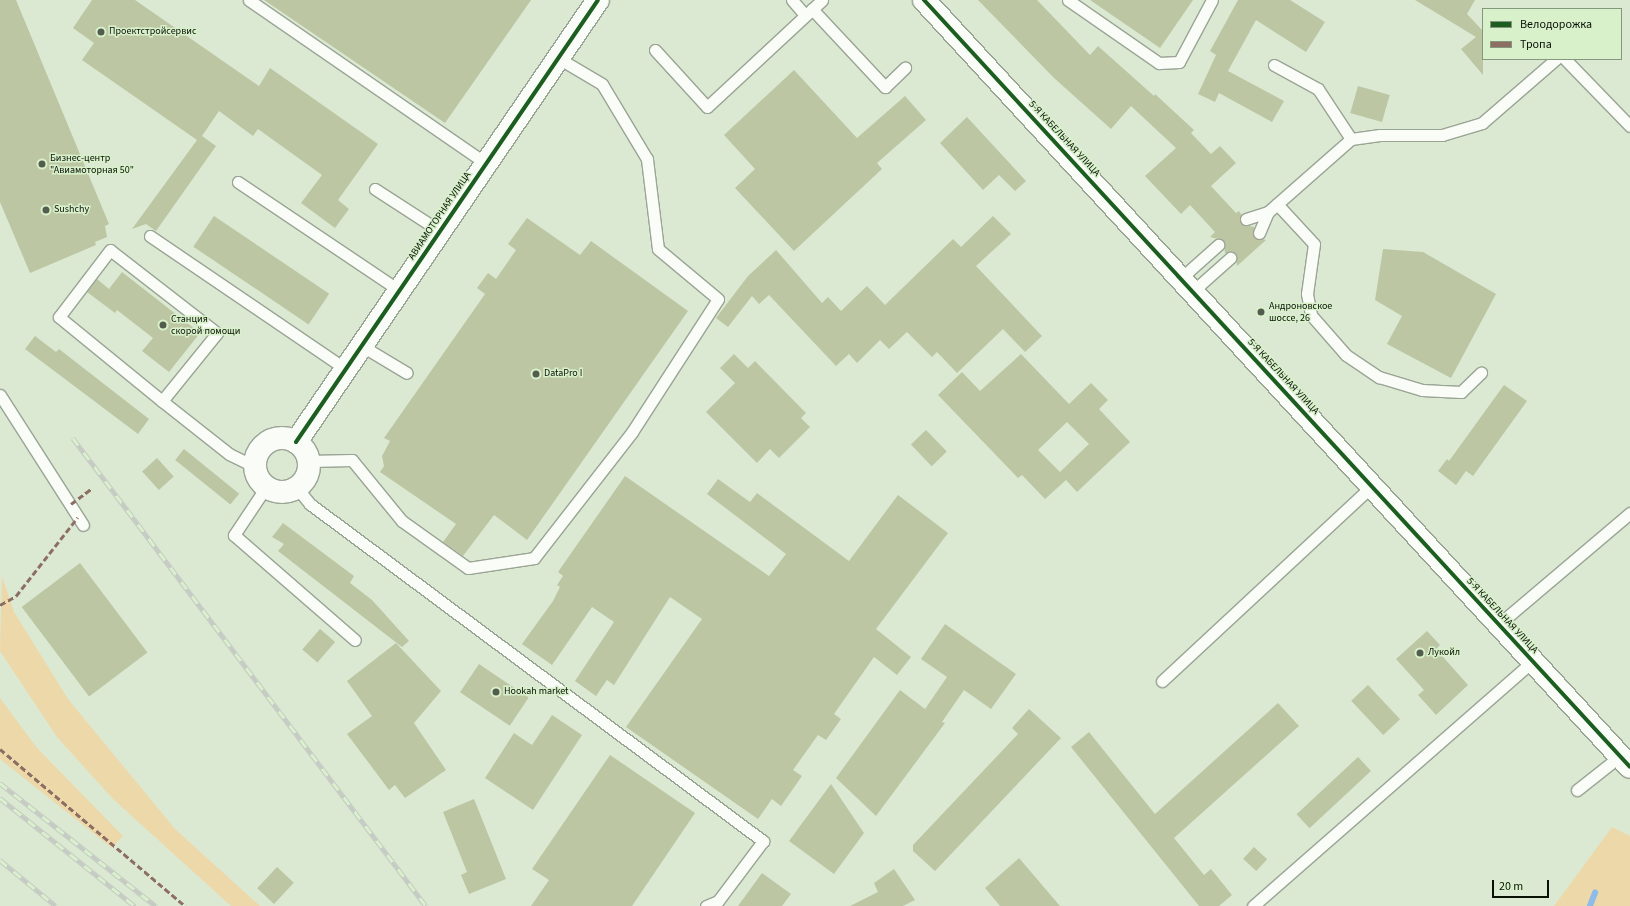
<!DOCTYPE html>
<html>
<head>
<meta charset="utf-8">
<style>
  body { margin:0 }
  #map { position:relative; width:1630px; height:906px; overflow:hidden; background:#dbe9d3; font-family:"Source Sans 3",sans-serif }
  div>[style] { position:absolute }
  .green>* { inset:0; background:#edd8a9 }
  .stream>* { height:5.5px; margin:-2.75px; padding:0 2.75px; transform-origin:2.75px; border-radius:2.75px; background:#8ebce8 }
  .building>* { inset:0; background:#bdc6a3; transform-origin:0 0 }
  .roads { filter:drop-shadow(1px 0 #9aa494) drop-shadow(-1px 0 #9aa494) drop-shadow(0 1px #9aa494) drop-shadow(0 -1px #9aa494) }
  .service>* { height:11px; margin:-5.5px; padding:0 5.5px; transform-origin:5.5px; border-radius:5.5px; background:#fafcf8 }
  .minor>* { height:22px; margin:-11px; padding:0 11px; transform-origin:11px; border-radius:11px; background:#fafcf8 }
  .minor>.ring { margin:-11px; padding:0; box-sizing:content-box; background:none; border:22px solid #fafcf8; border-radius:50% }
  .tertiary>* { height:22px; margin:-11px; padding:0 11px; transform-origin:11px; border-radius:11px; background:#fafcf8 }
  .rail>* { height:4.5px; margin-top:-2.25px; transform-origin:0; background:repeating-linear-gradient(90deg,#d8f1cb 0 9px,#c5cac3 0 18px); box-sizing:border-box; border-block:1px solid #c5cac3 }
  .quiet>* { height:3px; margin-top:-1.5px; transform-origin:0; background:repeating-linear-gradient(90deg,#8d6e63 0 6px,transparent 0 9px) }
  .cycleway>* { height:4px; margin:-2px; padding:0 2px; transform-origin:2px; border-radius:2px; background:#1b5e20 }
  .dots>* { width:11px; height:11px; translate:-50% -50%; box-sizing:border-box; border:2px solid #d8f1cb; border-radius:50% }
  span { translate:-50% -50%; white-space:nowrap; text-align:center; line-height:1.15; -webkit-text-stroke:3px #d8f1cb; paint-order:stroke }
  .poi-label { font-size:10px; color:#091105 }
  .left { translate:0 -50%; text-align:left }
  .street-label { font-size:10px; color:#091105 }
  .legend { position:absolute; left:1482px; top:8px; width:140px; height:52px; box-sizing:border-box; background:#d8f1cb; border:1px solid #85977c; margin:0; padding:5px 7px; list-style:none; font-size:12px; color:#091105 }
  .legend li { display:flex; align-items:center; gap:8px; height:20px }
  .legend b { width:20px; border:1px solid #85977c }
  .scale { position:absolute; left:1492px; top:880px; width:57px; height:18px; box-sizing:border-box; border:2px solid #091105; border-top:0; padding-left:5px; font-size:12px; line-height:14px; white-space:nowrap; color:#091105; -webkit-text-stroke:3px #d8f1cb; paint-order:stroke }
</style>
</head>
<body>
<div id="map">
  <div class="green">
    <div style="clip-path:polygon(2px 576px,14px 612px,68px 699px,175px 829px,260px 906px,231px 906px,113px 799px,57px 737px,0 651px)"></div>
    <div style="clip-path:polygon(0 698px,37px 748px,123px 836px,112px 848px,0 759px)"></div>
    <div style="clip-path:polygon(1612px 827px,1630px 836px,1630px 906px,1554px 906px)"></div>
  </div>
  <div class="stream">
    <div style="left:1590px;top:906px;width:14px;rotate:-69deg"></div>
  </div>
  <div class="building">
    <div style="clip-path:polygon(0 0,16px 0,109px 224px,105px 226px,107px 237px,95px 242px,96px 245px,30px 273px,0 202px)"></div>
    <div style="clip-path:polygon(92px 0,135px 0,259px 86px,270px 68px,378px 144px,338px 200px,349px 209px,335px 228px,301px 203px,322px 175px,258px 129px,253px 136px,219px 111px,202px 136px,216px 146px,156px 231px,146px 224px,132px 229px,197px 140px,82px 60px,94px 43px,73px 28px)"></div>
    <div style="clip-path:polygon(264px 0,531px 0,445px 123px)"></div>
    <div style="clip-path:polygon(978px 0,1037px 0,1090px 55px,1098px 46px,1154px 96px,1155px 94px,1194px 130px,1191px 133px,1211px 154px,1220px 146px,1236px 163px,1211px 186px,1236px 213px,1239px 211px,1241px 214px,1241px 224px,1254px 227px,1254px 237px,1266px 240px,1237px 266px,1235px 254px,1225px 253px,1223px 240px,1210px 237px,1215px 232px,1190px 205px,1181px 214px,1145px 176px,1176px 148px,1131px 106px,1111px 129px,1054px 78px)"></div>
    <div style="clip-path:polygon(1090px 0,1193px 0,1160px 48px)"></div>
    <div style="clip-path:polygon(1238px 0,1290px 0,1325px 22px,1306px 52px,1256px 20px,1228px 71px,1284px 101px,1272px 122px,1219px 93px,1215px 102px,1198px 94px,1216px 55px,1210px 51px)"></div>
    <div style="clip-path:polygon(1415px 0,1475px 0,1467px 14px,1483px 31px,1483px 75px,1461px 49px,1476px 37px)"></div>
    <div style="clip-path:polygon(794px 70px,857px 138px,905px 96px,926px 120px,877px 163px,882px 169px,794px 251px,735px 188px,755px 169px,724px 135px)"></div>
    <div style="left:1358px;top:86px;width:33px;height:28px;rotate:16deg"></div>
    <div style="clip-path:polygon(967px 117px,1026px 181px,1015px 191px,999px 175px,983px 190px,940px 143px)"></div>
    <div style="left:214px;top:216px;width:139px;height:37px;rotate:34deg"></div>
    <div style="clip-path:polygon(993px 216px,1011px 234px,976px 266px,1042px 336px,1025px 352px,1003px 329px,957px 373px,937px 352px,932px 357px,907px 332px,889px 349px,880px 340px,857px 363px,849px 354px,836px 366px,769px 295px,759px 304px,752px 296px,728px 327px,716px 318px,748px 276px,776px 250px,822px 303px,828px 297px,841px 311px,867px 286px,885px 305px,953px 239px,961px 247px)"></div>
    <div style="clip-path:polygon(527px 218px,580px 255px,591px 241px,688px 311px,527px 540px,494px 515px,463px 556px,443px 542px,456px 524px,380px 472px,384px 466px,382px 456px,390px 441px,384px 438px,485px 294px,477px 288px,488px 273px,496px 279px,516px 250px,508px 244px)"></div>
    <div style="clip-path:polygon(1383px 249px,1423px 252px,1496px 294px,1451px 378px,1387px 344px,1402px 316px,1375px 300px)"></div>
    <div style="clip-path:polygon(122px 272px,200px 333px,169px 372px,142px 351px,153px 338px,117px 310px,115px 313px,87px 292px,97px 279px,109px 289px)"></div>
    <div style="clip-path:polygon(35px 336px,56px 352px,59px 349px,149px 419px,138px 434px,25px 349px)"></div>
    <div style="clip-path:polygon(734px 354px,748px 368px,755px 361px,806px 413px,801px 418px,810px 427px,779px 458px,770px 449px,757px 463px,706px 412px,735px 383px,720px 368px)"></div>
    <div style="clip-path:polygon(evenodd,1021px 354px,1069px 404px,1091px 383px,1108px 400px,1099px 409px,1130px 442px,1077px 492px,1066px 480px,1045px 499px,1022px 475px,1018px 478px,938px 395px,962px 372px,980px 391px,1021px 354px,1067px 422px,1089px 444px,1060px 472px,1038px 450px,1067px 422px)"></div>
    <div style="clip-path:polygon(1504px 385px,1527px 401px,1473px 476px,1466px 471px,1456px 485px,1438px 471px,1447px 459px,1449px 461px)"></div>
    <div style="left:926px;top:430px;width:30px;height:21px;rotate:46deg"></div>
    <div style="left:184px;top:449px;width:71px;height:14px;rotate:39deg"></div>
    <div style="left:157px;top:458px;width:25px;height:20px;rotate:48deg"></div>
    <div style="clip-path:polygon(625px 476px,769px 576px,786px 554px,707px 494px,718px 479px,750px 502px,757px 493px,849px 561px,898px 495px,948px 533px,876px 629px,911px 657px,897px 675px,874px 657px,834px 714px,841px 719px,826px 740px,818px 735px,793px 770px,802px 776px,781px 806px,772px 799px,758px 819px,626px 727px,702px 619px,670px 597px,614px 685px,607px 680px,596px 696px,575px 681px,614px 622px,592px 607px,552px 665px,522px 644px,553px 601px,560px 587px,557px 585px,563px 576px,558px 572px)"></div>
    <div style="clip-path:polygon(283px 523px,354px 576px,350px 583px,372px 600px,409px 641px,402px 647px,278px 551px,284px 544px,272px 537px)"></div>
    <div style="left:80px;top:563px;width:112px;height:73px;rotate:53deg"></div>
    <div style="clip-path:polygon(945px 624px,1016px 674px,991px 709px,964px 690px,942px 722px,945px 723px,876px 816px,836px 778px,900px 690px,925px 709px,947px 677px,921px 659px)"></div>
    <div style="left:320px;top:629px;width:20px;height:27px;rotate:41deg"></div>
    <div style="clip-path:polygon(1427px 631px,1440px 645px,1436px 649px,1468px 685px,1436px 715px,1418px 695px,1424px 690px,1396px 659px)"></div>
    <div style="clip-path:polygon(396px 643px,441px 691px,414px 723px,446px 770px,405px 798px,395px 785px,389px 790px,347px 734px,372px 716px,347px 681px)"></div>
    <div style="left:479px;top:664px;width:60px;height:34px;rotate:34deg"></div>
    <div style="left:1368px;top:685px;width:47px;height:23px;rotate:47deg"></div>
    <div style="clip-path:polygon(1278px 703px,1299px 726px,1174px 838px,1204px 875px,1211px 869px,1232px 895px,1219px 906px,1199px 906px,1071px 747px,1089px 732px,1155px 814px)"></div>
    <div style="clip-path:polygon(1029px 709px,1061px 738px,935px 871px,913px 851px,913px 845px,1018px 734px,1012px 728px)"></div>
    <div style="clip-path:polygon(552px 715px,582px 735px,533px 810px,485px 778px,514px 733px,532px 745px)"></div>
    <div style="clip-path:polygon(610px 755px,695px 813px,632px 906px,531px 906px,549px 880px,532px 869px)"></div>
    <div style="left:1358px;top:757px;width:19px;height:84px;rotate:47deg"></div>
    <div style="clip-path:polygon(831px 784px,864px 833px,834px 874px,789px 841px)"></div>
    <div style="clip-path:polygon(474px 799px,506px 879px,469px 894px,461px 875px,467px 872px,443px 812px)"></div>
    <div style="left:1254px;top:847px;width:18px;height:16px;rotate:43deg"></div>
    <div style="clip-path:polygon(1019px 858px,1060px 906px,1000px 906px,985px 888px)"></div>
    <div style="left:277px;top:867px;width:23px;height:29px;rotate:43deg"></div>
    <div style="clip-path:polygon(894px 869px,915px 900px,903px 906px,850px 906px,878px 892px,874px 883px)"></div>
    <div style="clip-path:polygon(762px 873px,791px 894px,782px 906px,738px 906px)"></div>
  </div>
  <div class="roads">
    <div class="service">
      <div style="left:249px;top:0;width:287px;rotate:34.6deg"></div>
      <div style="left:792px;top:0;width:20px;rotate:49deg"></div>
      <div style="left:1068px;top:0;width:111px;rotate:34.7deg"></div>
      <div style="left:1159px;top:63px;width:20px;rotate:-3deg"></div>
      <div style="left:1179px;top:62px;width:70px;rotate:-62deg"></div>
      <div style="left:812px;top:9px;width:107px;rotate:46.9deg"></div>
      <div style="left:885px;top:87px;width:28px;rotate:-44deg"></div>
      <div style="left:655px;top:50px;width:77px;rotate:47.6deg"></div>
      <div style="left:707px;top:107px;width:157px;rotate:-42.9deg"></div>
      <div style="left:1565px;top:59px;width:93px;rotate:45.9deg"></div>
      <div style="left:1274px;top:65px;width:50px;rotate:28.6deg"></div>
      <div style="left:1318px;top:89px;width:60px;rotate:56.6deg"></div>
      <div style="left:238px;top:182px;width:194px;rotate:33.9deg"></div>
      <div style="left:375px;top:189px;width:77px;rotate:32.9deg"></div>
      <div style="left:1277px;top:204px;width:54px;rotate:47.2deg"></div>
      <div style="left:1314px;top:244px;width:50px;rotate:98deg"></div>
      <div style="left:1307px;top:294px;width:21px;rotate:79deg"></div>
      <div style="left:1311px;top:315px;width:53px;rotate:48.8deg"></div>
      <div style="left:1346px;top:355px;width:40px;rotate:34deg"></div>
      <div style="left:1379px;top:377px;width:45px;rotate:16.8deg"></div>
      <div style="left:1422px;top:390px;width:39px;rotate:3deg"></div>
      <div style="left:1461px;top:392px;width:28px;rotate:-44deg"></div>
      <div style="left:1246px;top:219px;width:23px;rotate:-18deg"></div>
      <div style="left:1268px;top:212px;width:111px;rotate:-41.3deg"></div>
      <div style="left:1351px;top:139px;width:29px;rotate:-8deg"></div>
      <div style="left:1380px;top:135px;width:62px"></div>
      <div style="left:1442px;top:135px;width:42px;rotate:-16.7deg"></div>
      <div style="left:1482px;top:123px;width:98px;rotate:-40.9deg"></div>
      <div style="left:1259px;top:233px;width:23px;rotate:-67deg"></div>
      <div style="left:150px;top:236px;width:237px;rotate:34.2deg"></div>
      <div style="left:1181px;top:278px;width:50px;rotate:-41.7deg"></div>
      <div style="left:1193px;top:291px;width:50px;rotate:-41.7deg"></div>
      <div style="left:362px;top:346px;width:52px;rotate:31deg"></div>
      <div style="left:0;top:395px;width:154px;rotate:57.4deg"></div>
      <div style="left:162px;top:401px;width:87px;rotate:-51deg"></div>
      <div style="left:217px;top:333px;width:135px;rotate:-142.2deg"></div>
      <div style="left:110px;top:250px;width:84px;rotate:127.3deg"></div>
      <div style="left:59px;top:317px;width:133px;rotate:39.2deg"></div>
      <div style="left:162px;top:401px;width:85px;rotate:38.3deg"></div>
      <div style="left:229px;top:454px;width:28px;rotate:26deg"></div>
      <div style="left:309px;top:461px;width:43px;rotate:-1.3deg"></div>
      <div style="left:352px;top:460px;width:79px;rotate:50.7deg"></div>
      <div style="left:402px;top:521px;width:81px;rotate:35.5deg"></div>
      <div style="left:468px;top:568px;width:67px;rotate:-8.6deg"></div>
      <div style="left:534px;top:558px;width:160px;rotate:-52.1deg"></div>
      <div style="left:632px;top:432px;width:158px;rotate:-57.1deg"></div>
      <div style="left:718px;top:299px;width:78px;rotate:-140.2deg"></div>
      <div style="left:658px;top:249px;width:91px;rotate:-97deg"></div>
      <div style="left:647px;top:159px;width:87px;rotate:-121deg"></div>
      <div style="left:602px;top:84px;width:51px;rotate:-149.4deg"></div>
      <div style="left:266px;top:487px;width:58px;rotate:123.7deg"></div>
      <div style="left:234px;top:535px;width:160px;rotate:41deg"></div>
      <div style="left:297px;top:488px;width:21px;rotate:51deg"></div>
      <div style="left:310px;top:504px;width:565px;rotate:36.65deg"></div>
      <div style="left:763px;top:841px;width:75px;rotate:126.9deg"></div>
      <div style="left:718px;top:901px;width:13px;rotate:157deg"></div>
      <div style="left:1499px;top:624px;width:172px;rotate:-40.3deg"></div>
      <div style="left:1162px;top:681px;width:287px;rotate:-42.9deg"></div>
      <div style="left:1577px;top:790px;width:55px;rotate:-38.3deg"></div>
      <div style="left:1253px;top:906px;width:372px;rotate:-41.2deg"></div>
    </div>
    <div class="minor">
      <div class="ring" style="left:255px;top:438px;width:32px;height:32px"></div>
      <div style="left:296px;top:442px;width:535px;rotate:-55.66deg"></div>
    </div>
    <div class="tertiary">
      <div style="left:924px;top:0;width:1042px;rotate:47.37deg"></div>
    </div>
  </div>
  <div class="rail">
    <div style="left:73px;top:438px;width:586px;rotate:52.97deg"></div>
    <div style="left:0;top:783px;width:199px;rotate:38.3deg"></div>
    <div style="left:0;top:798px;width:173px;rotate:38.7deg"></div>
    <div style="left:0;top:860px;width:72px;rotate:39.4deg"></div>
  </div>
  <div class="quiet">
    <div style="left:71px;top:504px;width:25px;rotate:-37deg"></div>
    <div style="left:0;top:605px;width:18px;rotate:-29deg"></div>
    <div style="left:16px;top:596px;width:100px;rotate:-51.9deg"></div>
    <div style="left:0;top:749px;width:243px;rotate:40.3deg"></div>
  </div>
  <div class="cycleway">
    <div style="left:924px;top:0;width:1042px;rotate:47.37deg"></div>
    <div style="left:296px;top:442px;width:535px;rotate:-55.66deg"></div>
  </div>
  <div class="dots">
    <div style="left:101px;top:32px;background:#525d4d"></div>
    <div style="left:42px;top:164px;background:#525d4d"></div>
    <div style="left:46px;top:210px;background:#525d4d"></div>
    <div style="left:1261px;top:312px;background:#525d4d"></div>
    <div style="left:163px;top:325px;background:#525d4d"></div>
    <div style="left:536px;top:374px;background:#525d4d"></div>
    <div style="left:1420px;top:653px;background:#525d4d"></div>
    <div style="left:496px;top:692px;background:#525d4d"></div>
  </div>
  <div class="poi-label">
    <span class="left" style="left:109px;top:32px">Проектстройсервис</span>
    <span class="left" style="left:50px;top:164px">Бизнес-центр<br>"Авиамоторная 50"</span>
    <span class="left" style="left:54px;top:210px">Sushchy</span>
    <span class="left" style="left:1269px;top:312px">Андроновское<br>шоссе, 26</span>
    <span class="left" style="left:171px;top:325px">Станция<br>скорой помощи</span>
    <span class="left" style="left:544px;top:374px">DataPro I</span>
    <span class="left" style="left:1428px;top:653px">Лукойл</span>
    <span class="left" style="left:504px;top:692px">Hookah market</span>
  </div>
  <div class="street-label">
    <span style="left:1064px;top:139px;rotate:47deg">5-Я КАБЕЛЬНАЯ УЛИЦА</span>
    <span style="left:440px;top:216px;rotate:-56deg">АВИАМОТОРНАЯ УЛИЦА</span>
    <span style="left:1283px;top:377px;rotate:47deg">5-Я КАБЕЛЬНАЯ УЛИЦА</span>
    <span style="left:1502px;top:616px;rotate:47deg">5-Я КАБЕЛЬНАЯ УЛИЦА</span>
  </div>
  <ul class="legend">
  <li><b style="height:5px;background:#1b5e20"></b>Велодорожка</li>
  <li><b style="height:5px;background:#8d6e63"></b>Тропа</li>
  </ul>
  <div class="scale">20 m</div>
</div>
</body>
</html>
